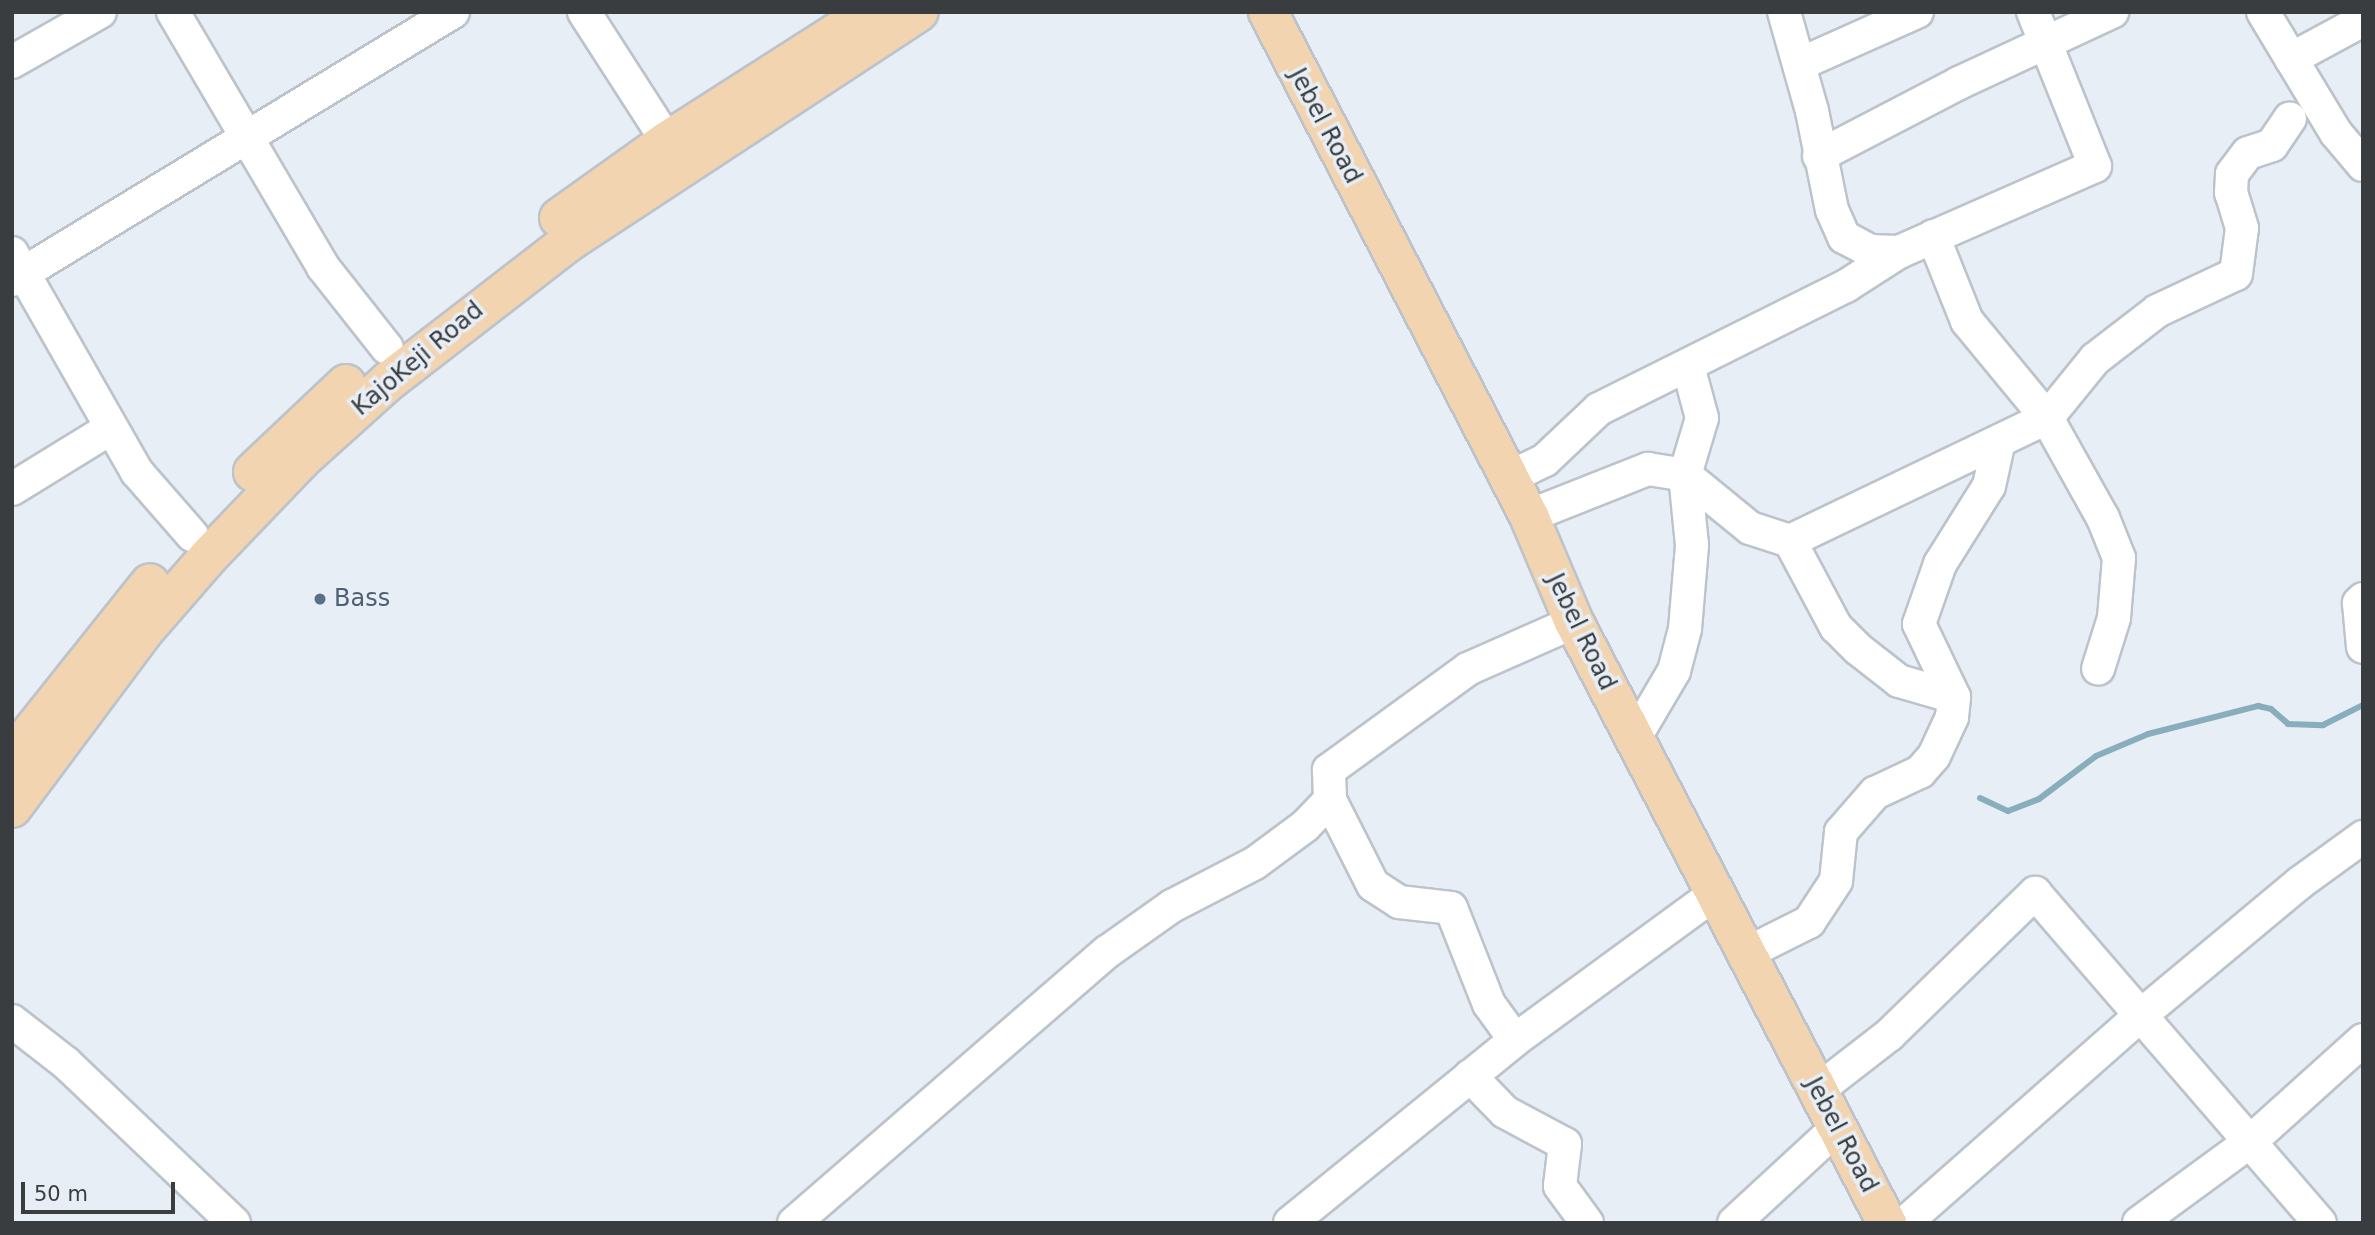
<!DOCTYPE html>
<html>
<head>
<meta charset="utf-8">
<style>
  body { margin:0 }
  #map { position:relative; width:2375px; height:1235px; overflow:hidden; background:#e7eef5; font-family:"DejaVu Sans",sans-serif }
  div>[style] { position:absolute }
  .stream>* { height:6px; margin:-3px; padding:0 3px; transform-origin:3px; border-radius:3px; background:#88adbd }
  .roads { filter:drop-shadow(2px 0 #bdc3ca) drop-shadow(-2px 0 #bdc3ca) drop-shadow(0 2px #bdc3ca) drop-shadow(0 -2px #bdc3ca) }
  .minor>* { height:32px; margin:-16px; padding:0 16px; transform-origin:16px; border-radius:16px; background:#fff }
  .major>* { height:38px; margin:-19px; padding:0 19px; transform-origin:19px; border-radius:19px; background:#f2d4b1 }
  .dots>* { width:19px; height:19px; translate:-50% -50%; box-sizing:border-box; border:4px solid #e7eef5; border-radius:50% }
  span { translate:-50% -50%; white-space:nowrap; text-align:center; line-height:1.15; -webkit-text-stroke:7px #e7eef5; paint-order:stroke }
  .street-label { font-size:24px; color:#3a3d3f }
  .service-label { font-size:24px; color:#4e5e75 }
  .left { translate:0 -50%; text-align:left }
  .frame { position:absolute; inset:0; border:14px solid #3a3d3f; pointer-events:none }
  .scale { position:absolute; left:21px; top:1182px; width:154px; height:32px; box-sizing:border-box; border:4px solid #3a3d3f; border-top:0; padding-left:9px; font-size:21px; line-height:24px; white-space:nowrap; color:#3a3d3f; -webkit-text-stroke:5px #e7eef5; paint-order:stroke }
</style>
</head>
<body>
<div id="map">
  <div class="stream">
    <div style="left:1980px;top:798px;width:31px;rotate:25deg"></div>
    <div style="left:2008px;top:811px;width:33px;rotate:-21deg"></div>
    <div style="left:2039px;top:799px;width:71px;rotate:-37deg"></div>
    <div style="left:2096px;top:756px;width:56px;rotate:-22.9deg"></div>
    <div style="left:2148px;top:734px;width:114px;rotate:-14.3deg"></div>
    <div style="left:2258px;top:706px;width:13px;rotate:13deg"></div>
    <div style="left:2271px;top:709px;width:23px;rotate:41deg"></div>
    <div style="left:2288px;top:724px;width:35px;rotate:2deg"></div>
    <div style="left:2323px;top:725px;width:45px;rotate:-26.6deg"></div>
  </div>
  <div class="roads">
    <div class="minor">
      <div style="left:173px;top:12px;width:296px;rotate:59.5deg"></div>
      <div style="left:323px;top:267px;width:103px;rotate:51.7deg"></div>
      <div style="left:584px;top:12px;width:153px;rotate:57.2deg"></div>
      <div style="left:1784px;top:12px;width:103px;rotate:74.2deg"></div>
      <div style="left:1812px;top:111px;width:101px;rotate:78.6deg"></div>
      <div style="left:1832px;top:210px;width:30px;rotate:66deg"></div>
      <div style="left:1844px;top:237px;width:30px;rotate:28deg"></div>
      <div style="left:1870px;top:251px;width:29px;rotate:2deg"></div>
      <div style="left:1899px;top:252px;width:214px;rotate:-23.7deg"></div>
      <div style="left:2095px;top:166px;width:166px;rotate:-111.9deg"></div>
      <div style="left:2263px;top:12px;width:141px;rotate:58.9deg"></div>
      <div style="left:2336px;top:133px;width:42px;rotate:49.8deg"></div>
      <div style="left:2291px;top:59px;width:82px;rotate:-28.4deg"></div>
      <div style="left:12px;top:62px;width:101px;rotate:-29.6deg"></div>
      <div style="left:1800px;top:64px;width:128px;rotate:-24deg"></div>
      <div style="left:1819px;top:156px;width:158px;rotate:-27.5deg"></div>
      <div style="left:1959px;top:83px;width:169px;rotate:-24.9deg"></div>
      <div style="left:1933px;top:236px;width:92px;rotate:68.2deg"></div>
      <div style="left:1967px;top:321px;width:126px;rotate:50.5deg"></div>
      <div style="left:2047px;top:418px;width:115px;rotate:60.8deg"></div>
      <div style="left:2103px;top:518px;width:43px;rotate:68.2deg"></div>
      <div style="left:2119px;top:558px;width:60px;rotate:94.8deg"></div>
      <div style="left:2114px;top:618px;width:53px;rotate:107.4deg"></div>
      <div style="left:12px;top:253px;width:252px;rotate:60.3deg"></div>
      <div style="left:137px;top:472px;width:84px;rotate:48.9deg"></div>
      <div style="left:12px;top:280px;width:516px;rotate:-31.29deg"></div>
      <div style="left:1508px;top:478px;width:41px;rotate:-25.9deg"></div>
      <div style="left:1545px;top:460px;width:74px;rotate:-43.4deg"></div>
      <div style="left:1599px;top:409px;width:276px;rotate:-26.5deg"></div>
      <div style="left:1846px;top:286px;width:63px;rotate:-32.7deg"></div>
      <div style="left:12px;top:489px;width:116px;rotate:-31.6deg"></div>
      <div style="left:1529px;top:516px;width:128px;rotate:-21.6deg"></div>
      <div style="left:1648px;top:469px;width:37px;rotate:9deg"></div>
      <div style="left:1685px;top:475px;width:84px;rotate:39.2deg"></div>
      <div style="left:1750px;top:528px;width:42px;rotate:18deg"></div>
      <div style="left:1790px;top:541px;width:285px;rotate:-25.6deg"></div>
      <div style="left:2047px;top:418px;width:76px;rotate:-50.9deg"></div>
      <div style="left:2095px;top:359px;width:78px;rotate:-37.7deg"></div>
      <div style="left:2157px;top:311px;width:87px;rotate:-25.1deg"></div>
      <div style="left:2236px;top:274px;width:46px;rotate:-82.6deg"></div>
      <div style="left:2242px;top:228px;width:37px;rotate:-107deg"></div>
      <div style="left:2231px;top:193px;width:19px;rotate:-87deg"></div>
      <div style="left:2232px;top:174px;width:26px;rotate:-53deg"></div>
      <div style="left:2248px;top:153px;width:25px;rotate:-18deg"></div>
      <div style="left:2272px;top:145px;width:32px;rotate:-56deg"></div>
      <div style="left:1790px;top:541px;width:98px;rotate:61.9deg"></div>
      <div style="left:1836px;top:627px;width:31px;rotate:45deg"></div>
      <div style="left:1858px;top:649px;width:52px;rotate:38deg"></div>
      <div style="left:1899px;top:681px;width:57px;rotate:16.2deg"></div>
      <div style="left:2363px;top:599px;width:6px;rotate:135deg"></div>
      <div style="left:2359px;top:603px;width:44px;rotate:84.8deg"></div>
      <div style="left:1634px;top:739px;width:79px;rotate:-59.5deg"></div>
      <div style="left:1674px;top:671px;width:43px;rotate:-75.3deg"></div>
      <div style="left:1685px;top:629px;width:84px;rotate:-85.2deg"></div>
      <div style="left:1692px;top:545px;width:70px;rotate:-95.7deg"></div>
      <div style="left:1685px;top:475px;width:59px;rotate:-73.4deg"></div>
      <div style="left:1702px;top:418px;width:54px;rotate:-105.1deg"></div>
      <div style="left:1330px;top:800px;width:95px;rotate:63.2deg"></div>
      <div style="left:1373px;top:885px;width:31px;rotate:33deg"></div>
      <div style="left:1399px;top:902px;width:52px;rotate:6.6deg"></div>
      <div style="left:1451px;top:908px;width:103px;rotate:68.4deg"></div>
      <div style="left:1489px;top:1004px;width:44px;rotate:54.2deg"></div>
      <div style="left:1745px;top:954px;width:72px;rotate:-26.6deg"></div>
      <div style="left:1809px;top:922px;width:49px;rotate:-56.6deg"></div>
      <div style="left:1836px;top:881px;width:49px;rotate:-84.2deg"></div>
      <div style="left:1841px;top:832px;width:52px;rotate:-48.9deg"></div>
      <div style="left:1875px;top:793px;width:50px;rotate:-25deg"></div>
      <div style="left:1920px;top:772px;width:21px;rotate:-49deg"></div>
      <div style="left:1934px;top:756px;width:43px;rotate:-65.2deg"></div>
      <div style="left:1952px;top:717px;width:20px;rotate:-84deg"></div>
      <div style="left:1954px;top:697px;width:81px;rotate:-115.6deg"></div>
      <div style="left:1919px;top:624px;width:64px;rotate:-70.7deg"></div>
      <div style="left:1940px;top:564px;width:92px;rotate:-57.9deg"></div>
      <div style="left:1989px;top:486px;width:46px;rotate:-77.5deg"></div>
      <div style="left:12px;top:1021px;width:68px;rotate:37.9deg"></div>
      <div style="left:66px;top:1063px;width:232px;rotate:43.6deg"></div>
      <div style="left:1470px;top:1076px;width:50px;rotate:45.8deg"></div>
      <div style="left:1505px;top:1112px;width:68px;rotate:28.1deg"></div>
      <div style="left:1565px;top:1144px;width:42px;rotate:96.8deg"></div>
      <div style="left:1560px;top:1186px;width:46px;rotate:53.9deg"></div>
      <div style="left:1818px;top:1090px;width:90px;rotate:-37.8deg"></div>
      <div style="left:1889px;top:1035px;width:204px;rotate:-44.2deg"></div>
      <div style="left:2035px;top:893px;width:436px;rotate:49.2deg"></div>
      <div style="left:794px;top:1223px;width:414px;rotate:-40.9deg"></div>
      <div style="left:1107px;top:952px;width:80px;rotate:-35.3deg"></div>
      <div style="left:1172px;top:906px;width:93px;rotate:-27.4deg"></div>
      <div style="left:1255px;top:863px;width:62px;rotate:-36.5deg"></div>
      <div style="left:1305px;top:826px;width:36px;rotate:-46deg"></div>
      <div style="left:1330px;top:800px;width:30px;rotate:-92deg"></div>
      <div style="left:1329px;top:770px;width:172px;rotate:-36deg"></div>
      <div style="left:1468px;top:669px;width:116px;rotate:-23.9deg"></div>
      <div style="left:1290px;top:1223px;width:290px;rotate:-39.1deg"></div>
      <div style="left:1515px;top:1040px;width:245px;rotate:-36.2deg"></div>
      <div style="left:1734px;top:1223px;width:142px;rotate:-42.7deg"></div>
      <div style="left:1905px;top:1223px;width:313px;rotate:-41.4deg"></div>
      <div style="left:2140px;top:1016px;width:209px;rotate:-39.8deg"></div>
      <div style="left:2301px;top:882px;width:77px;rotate:-36deg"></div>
      <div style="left:2139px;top:1223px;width:139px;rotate:-36.2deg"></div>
      <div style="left:2251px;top:1141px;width:151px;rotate:-42deg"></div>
    </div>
    <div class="major">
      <div style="left:1268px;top:12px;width:568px;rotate:62.62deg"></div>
      <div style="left:1529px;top:516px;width:115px;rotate:67deg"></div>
      <div style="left:1574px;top:622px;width:678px;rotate:62.49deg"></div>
      <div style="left:559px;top:218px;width:133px;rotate:-35.5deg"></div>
      <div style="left:667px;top:141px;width:240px;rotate:-32.6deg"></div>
      <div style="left:253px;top:472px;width:128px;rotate:-43.4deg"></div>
      <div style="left:12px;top:756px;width:221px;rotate:-51.4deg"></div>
      <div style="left:12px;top:808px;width:219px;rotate:-53.3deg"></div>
      <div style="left:143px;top:632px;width:101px;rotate:-49deg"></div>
      <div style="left:209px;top:556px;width:133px;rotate:-46.2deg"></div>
      <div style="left:301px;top:460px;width:120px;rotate:-42deg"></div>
      <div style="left:390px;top:380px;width:227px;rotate:-37.7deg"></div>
      <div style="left:570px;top:241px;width:417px;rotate:-33.3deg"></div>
    </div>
  </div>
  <div class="dots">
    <div style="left:320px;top:599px;background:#5c6f8a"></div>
  </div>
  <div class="street-label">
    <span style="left:1325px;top:126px;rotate:62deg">Jebel Road</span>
    <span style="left:418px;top:359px;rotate:-40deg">KajoKeji Road</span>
    <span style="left:1581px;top:632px;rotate:64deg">Jebel Road</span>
    <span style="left:1841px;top:1135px;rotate:62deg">Jebel Road</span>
  </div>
  <div class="service-label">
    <span class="left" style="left:334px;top:599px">Bass</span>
  </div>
  <div class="frame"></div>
  <div class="scale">50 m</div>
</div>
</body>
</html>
